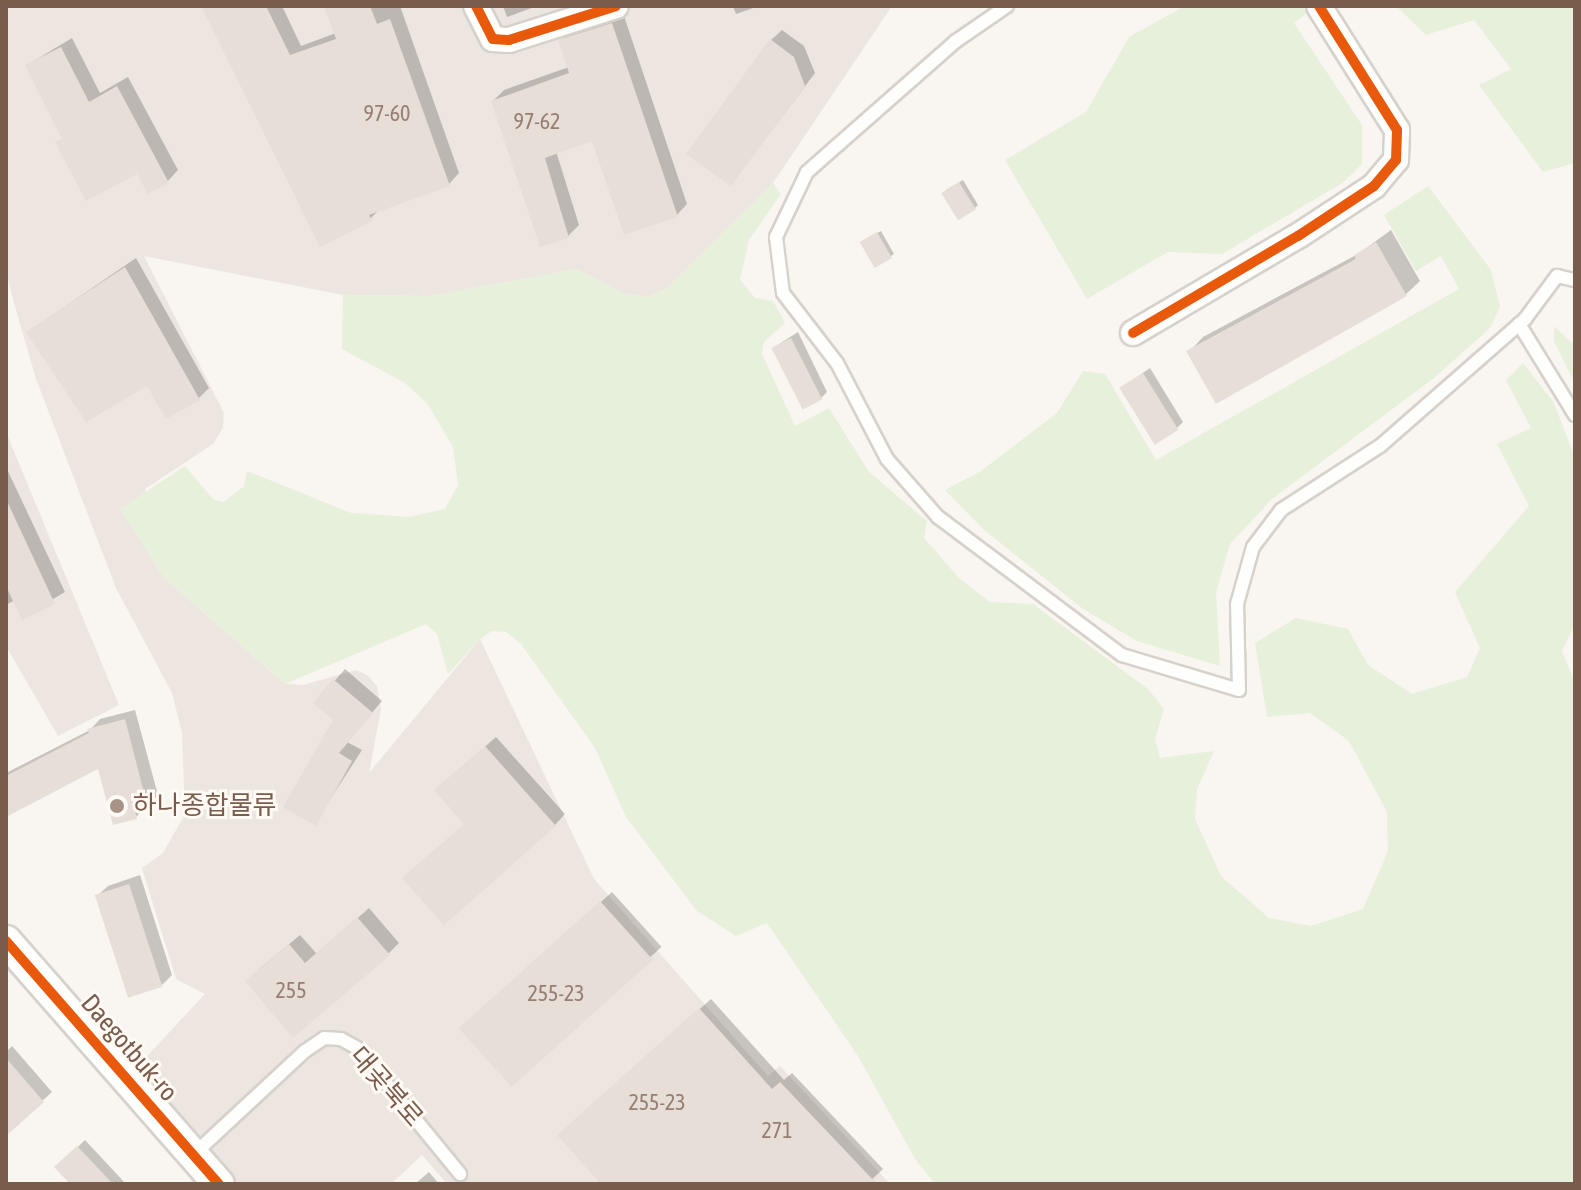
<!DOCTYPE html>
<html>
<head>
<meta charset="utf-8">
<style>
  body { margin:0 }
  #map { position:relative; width:1581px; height:1190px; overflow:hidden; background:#f9f5f0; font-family:"Asap Condensed","Noto Sans KR",sans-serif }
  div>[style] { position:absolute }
  .industrial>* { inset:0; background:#ede5e0 }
  .green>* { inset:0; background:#e7f0db }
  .shadow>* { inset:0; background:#0003; transform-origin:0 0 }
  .building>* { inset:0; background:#e6ded7; transform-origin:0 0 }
  .roads { filter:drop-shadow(2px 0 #d7d1cb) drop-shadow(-2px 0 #d7d1cb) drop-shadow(0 2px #d7d1cb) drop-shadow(0 -2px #d7d1cb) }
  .service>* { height:12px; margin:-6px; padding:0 6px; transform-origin:6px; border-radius:6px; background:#fefefd }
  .minor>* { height:24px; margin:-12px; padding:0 12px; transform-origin:12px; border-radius:12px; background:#fefefd }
  .tertiary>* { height:30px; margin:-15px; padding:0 15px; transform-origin:15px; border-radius:15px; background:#fefefd }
  .cycleway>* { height:10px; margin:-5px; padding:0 5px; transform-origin:5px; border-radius:5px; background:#e8590c }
  .dots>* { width:22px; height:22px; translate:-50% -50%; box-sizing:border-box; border:4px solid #fffaf3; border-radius:50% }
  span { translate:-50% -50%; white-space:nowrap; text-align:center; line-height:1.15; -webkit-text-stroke:6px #fffaf3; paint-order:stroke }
  .number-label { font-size:22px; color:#977e72 }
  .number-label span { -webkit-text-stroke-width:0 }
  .poi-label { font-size:26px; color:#7a5c4d }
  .left { translate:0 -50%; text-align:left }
  .street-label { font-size:26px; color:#7a5c4d }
  .frame { position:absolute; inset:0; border:8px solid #7a5c4d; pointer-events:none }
</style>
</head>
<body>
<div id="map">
  <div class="industrial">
    <div style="clip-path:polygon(6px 6px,892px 6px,773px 183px,666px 289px,647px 297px,624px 294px,577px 269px,430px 296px,343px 295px,144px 256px,224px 413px,223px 428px,213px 444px,145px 489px,163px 577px,285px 684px,303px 685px,356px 670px,367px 675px,377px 686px,381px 709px,369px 773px,480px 639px,594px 879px,768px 1076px,780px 1066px,890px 1184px,447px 1184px,422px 1155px,391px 1184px,235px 1184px,135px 1069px,205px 994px,176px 979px,142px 868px,163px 853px,185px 814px,182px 733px,172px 693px,116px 588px,36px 379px,14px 303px,6px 271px)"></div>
    <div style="clip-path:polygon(6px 432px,119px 705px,58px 736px,6px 646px)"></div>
  </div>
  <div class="green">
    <div style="clip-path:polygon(1185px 6px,1303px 6px,1307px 13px,1294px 23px,1362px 125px,1362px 164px,1344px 182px,1222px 254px,1168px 252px,1087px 299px,1005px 160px,1086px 112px,1129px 37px)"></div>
    <div style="clip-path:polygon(1396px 6px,1575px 6px,1575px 163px,1543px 172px,1479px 85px,1511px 69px,1474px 20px,1426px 35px)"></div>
    <div style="clip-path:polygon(773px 183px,781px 194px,749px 240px,740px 280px,755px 298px,773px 301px,785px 323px,764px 342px,762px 354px,795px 426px,829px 408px,869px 472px,927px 521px,924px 538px,959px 578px,990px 602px,1033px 604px,1148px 689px,1164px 709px,1155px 739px,1160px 758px,1214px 751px,1197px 789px,1195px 819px,1221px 876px,1269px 918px,1311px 926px,1363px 909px,1388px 851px,1387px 812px,1349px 741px,1310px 713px,1267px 717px,1255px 643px,1296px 618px,1348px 629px,1368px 665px,1412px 694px,1467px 677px,1480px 648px,1455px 592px,1529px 506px,1497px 444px,1531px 428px,1506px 380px,1523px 363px,1554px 403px,1575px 458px,1575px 624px,1562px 651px,1575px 683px,1575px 1184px,935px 1184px,915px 1159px,858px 1056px,767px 923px,736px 936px,697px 911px,626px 817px,595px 748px,521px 644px,506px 632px,492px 631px,480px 639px,448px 674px,437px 634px,426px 624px,285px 684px,163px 577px,120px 509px,185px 466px,214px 500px,224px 502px,244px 486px,247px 471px,351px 513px,409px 517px,445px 509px,458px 485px,453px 447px,427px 403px,405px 383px,342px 349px,343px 295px,430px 296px,577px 269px,624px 294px,647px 297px,666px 289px)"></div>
    <div style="clip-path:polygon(1428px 186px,1491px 270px,1500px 307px,1490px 328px,1434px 378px,1272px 499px,1230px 544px,1216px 592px,1220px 666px,1137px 641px,1083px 609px,983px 529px,945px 490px,981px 471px,1057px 413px,1083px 371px,1105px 374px,1156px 460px,1459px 289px,1441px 256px,1416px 271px,1384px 215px)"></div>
    <div style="clip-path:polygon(1554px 326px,1575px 346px,1575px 384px,1554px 341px)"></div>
  </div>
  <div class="shadow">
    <div style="clip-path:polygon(204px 6px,282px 6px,301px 46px,336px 33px,327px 6px,400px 6px,459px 173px,449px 184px,381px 208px,370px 219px)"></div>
    <div style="clip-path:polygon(503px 6px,537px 6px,507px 17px)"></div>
    <div style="clip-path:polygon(733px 6px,759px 6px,736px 14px)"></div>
    <div style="clip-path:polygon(623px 13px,687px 204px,677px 215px,593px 138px,556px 151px,579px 225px,568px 236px,542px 244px,493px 101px,504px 90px,569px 67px,561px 41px,571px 30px)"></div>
    <div style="clip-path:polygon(782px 30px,804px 46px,815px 73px,731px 184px,771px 40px)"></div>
    <div style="clip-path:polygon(72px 38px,100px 93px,128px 77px,178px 170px,168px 181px,58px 143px,64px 137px,27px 65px)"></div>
    <div style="clip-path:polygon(963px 180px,978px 205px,975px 208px,946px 190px)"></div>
    <div style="clip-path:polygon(1391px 230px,1420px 281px,1405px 295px,1189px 352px,1203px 337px,1358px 254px)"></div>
    <div style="clip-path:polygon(881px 231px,894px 254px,891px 256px,865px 240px)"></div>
    <div style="clip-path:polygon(136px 258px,209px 388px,198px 399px,148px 384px,28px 332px)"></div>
    <div style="clip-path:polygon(798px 332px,827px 392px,820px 399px,773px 348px)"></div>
    <div style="clip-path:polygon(1150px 368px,1183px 422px,1176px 429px,1121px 388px)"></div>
    <div style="clip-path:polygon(6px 467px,65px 592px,23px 617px,15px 600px,6px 605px)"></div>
    <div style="clip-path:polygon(345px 669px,382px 701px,347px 742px,362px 750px,315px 823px,336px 720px,315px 703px)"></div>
    <div style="clip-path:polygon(135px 710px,158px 795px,136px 817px,99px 766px,6px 815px,6px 773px,90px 730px,100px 719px)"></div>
    <div style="clip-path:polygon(496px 737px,565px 814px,555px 825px,466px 823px,447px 780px)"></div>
    <div style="clip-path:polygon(140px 875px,172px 975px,162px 985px,97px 896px,108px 886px)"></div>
    <div style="left:612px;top:892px;width:74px;height:189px;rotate:48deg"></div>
    <div style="clip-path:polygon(369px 908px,399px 943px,389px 953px,258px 970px,300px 935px,317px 954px)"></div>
    <div style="clip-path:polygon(711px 999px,784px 1080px,792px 1073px,883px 1169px,867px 1184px,596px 1184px,600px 1180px,571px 1124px)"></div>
    <div style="clip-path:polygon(12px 1046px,52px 1092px,8px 1132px,6px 1052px)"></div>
    <div style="clip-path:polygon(85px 1140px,126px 1184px,72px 1184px,57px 1167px)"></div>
    <div style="clip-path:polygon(429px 1172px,439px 1184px,415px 1184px)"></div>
  </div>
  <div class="building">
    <div style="clip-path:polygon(201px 6px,266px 6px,290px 55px,336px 39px,324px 6px,370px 6px,377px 24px,390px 19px,450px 186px,369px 215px,372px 221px,320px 247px)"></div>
    <div style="clip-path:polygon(612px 23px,678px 217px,624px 235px,592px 141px,545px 158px,569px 238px,540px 247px,491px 101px,569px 73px,558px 40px)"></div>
    <div style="clip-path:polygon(770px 39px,794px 57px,805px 86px,731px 186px,686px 154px)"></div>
    <div style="clip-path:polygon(61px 47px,89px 102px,117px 86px,169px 183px,148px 194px,137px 174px,86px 201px,55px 142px,62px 139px,25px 65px)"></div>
    <div style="left:959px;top:182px;width:32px;height:21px;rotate:58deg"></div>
    <div style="left:877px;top:232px;width:30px;height:20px;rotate:60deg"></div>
    <div style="clip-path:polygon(1376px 242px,1407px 296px,1216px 404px,1186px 351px,1356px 259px,1354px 255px)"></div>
    <div style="clip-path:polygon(125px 267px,200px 400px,166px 419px,147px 386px,86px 422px,26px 332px)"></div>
    <div style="left:791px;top:338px;width:69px;height:22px;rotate:63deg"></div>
    <div style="left:1143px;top:373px;width:67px;height:28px;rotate:58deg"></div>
    <div style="clip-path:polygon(6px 499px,55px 604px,22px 620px,6px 586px)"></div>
    <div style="clip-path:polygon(333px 679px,373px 713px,339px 753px,352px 761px,316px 826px,283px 807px,333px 720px,313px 703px)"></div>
    <div style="clip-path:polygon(125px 719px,148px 808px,135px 811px,137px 819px,113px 825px,98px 769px,6px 817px,6px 776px,89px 733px,87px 729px)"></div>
    <div style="clip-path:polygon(485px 746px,556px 826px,444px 925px,402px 878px,464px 824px,434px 790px)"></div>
    <div style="left:129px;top:884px;width:108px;height:36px;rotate:72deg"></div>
    <div style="left:600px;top:901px;width:79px;height:190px;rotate:48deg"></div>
    <div style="clip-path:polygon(357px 917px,390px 955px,293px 1038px,245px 981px,289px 944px,305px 963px)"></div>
    <div style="clip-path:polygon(699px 1008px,772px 1089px,780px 1082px,877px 1184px,601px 1184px,557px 1135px)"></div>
    <div style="clip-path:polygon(6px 1058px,44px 1102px,6px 1136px)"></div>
    <div style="clip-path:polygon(77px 1146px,113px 1184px,70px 1184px,54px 1167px)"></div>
  </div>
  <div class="roads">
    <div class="service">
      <div style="left:1007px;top:6px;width:62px;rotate:145.5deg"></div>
      <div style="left:956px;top:41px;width:198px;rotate:138.7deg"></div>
      <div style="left:807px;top:172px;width:72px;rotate:115.5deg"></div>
      <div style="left:776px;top:237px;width:56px;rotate:82.9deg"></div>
      <div style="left:783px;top:293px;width:88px;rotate:52.4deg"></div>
      <div style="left:837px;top:363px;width:108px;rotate:62.5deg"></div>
      <div style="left:887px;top:459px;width:77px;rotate:48.7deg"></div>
      <div style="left:938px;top:517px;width:230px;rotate:36.9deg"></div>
      <div style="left:1122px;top:655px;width:122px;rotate:16.7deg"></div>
      <div style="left:1239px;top:690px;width:86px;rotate:-91.3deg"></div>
      <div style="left:1237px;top:604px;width:59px;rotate:-74.3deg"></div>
      <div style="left:1253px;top:547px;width:46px;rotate:-52.9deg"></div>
      <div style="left:1281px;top:510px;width:118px;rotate:-32.9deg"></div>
      <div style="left:1380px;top:446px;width:193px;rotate:-41.2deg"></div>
      <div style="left:1525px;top:319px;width:54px;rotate:-53.3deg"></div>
      <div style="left:1557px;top:276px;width:18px;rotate:13deg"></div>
      <div style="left:1519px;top:324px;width:107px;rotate:58.4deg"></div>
      <div style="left:193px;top:1155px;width:153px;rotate:-42.9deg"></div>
      <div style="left:305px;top:1051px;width:23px;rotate:-34deg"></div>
      <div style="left:324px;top:1038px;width:17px;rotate:3deg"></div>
      <div style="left:341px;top:1039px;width:18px;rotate:29deg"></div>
      <div style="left:357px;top:1048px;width:163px;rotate:50.7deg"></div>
    </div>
    <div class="minor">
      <div style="left:476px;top:6px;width:37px;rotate:63deg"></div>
      <div style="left:493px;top:39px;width:16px;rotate:4deg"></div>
      <div style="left:509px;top:40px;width:112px;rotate:-17.6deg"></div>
      <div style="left:1133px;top:333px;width:191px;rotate:-30.5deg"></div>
      <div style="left:1298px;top:236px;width:91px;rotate:-33.3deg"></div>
      <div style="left:1374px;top:186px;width:34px;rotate:-50deg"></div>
      <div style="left:1396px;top:160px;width:30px;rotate:-88deg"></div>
      <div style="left:1397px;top:130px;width:146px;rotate:-122.2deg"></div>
    </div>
    <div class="tertiary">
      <div style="left:6px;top:941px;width:323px;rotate:48.8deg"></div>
    </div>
  </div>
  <div class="cycleway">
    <div style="left:476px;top:6px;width:37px;rotate:63deg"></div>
    <div style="left:493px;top:39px;width:16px;rotate:4deg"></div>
    <div style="left:509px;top:40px;width:112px;rotate:-17.6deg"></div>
    <div style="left:1133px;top:333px;width:191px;rotate:-30.5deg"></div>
    <div style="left:1298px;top:236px;width:91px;rotate:-33.3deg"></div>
    <div style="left:1374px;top:186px;width:34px;rotate:-50deg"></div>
    <div style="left:1396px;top:160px;width:30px;rotate:-88deg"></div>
    <div style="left:1397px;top:130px;width:146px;rotate:-122.2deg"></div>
    <div style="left:6px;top:941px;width:323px;rotate:48.8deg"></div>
  </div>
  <div class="dots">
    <div style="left:117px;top:806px;background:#a69286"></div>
  </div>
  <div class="number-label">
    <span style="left:387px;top:114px">97-60</span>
    <span style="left:537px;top:122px">97-62</span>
    <span style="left:291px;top:991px">255</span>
    <span style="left:556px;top:994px">255-23</span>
    <span style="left:657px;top:1103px">255-23</span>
    <span style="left:777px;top:1131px">271</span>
  </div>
  <div class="poi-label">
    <span class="left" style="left:133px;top:806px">하나종합물류</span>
  </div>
  <div class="street-label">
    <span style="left:129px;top:1048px;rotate:49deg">Daegotbuk-ro</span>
    <span style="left:386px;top:1087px;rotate:49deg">대곶북로</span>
  </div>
  <div class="frame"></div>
</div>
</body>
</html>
